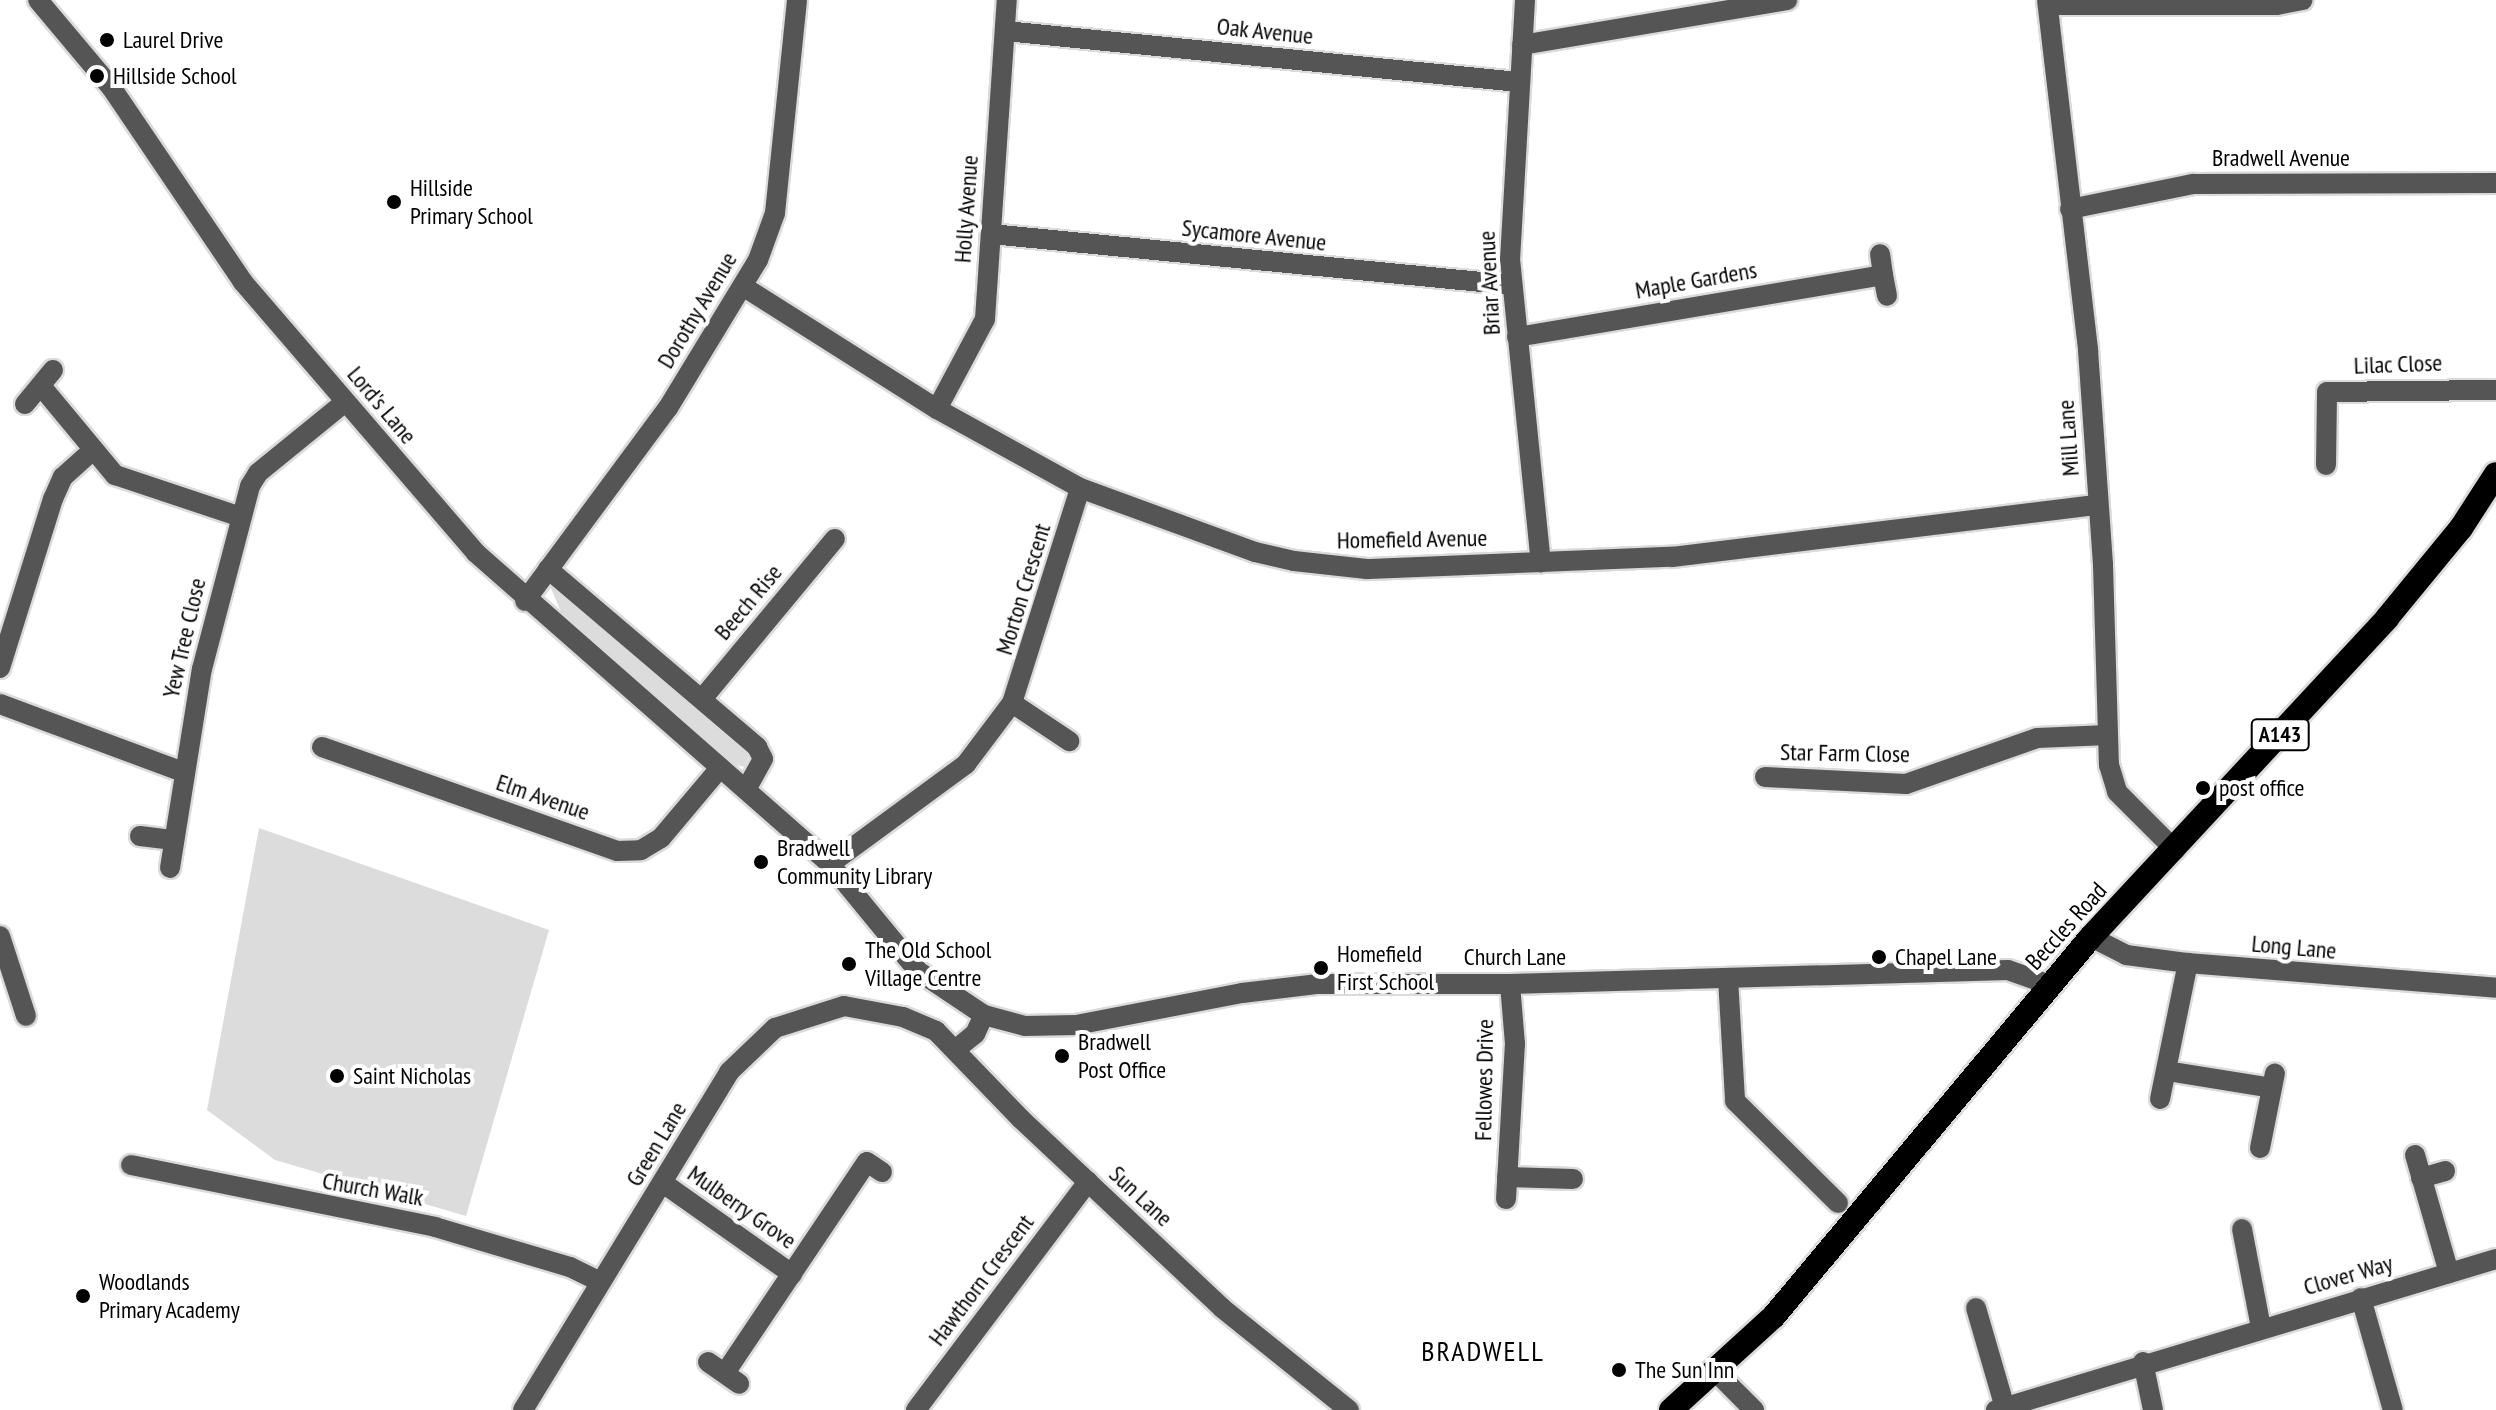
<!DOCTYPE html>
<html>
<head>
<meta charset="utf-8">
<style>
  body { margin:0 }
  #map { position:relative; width:2496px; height:1410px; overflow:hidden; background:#fff; font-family:"PT Sans Narrow",sans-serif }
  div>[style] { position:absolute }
  .green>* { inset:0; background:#dcdcdc }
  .roads { filter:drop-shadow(2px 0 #dbdbdb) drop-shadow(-2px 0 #dbdbdb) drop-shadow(0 2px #dbdbdb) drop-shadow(0 -2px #dbdbdb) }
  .minor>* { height:20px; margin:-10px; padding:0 10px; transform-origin:10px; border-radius:10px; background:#555 }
  .highway>* { height:24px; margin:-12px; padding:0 12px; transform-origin:12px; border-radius:12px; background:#000 }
  .dots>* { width:22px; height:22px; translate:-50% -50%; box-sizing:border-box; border:4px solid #fff; border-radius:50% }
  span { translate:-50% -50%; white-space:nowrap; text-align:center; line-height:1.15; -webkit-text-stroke:8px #fff; paint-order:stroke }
  .shield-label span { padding:2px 6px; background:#fff; border:2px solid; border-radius:6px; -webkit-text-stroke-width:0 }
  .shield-label { font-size:22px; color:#000; font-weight:700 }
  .street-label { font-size:24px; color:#000 }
  .poi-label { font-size:24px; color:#000 }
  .left { translate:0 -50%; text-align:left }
  .quarter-label { font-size:28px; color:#000; letter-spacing:2px }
</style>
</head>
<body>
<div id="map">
  <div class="green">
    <div style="clip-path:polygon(550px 586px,743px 749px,749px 756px,745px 767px,735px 765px,562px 614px)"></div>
    <div style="clip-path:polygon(259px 828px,549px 930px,466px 1216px,275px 1160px,207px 1110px)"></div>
  </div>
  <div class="roads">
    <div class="minor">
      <div style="left:38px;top:0;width:114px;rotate:50deg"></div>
      <div style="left:111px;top:87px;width:235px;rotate:55.9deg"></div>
      <div style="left:243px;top:282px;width:357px;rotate:49.3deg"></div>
      <div style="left:476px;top:553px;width:471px;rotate:41.3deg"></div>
      <div style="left:830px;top:864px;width:139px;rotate:50.6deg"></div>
      <div style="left:918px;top:971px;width:79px;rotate:33.7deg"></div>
      <div style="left:984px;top:1015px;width:42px;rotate:15deg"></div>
      <div style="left:1025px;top:1026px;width:51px;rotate:-1.1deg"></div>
      <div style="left:1076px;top:1025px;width:169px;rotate:-10.9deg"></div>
      <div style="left:1242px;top:993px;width:77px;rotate:-6.8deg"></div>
      <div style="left:1318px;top:984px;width:192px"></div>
      <div style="left:1510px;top:984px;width:498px;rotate:-1.6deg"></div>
      <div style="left:2008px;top:970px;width:45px;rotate:19.7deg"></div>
      <div style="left:1525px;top:0;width:259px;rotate:93.3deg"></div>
      <div style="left:1510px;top:259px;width:305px;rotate:84.2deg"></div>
      <div style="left:2047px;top:0;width:352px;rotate:83.3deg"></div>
      <div style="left:2088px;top:350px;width:216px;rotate:86deg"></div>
      <div style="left:2103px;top:565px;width:200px;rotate:88.3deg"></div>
      <div style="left:2109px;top:765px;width:28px;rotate:73deg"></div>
      <div style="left:2117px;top:792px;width:82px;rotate:45deg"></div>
      <div style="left:2048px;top:5px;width:229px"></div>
      <div style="left:2277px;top:5px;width:26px;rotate:-11deg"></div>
      <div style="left:1005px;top:31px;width:517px;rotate:5.67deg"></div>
      <div style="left:1522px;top:45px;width:269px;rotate:-9.6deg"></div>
      <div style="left:2070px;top:209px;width:126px;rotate:-11.5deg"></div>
      <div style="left:2193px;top:184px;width:303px;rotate:-0.2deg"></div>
      <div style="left:991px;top:234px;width:523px;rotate:5.59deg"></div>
      <div style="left:1883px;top:275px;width:21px;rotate:79deg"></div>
      <div style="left:744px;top:287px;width:228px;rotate:32.3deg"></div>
      <div style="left:937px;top:409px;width:163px;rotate:28.9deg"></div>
      <div style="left:1080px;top:488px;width:186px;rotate:20.1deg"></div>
      <div style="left:1255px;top:552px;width:40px;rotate:13deg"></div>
      <div style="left:1294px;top:561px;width:73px;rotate:6.3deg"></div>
      <div style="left:1367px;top:569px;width:305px;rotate:-2.3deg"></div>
      <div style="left:1672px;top:557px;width:429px;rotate:-7deg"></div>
      <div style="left:1517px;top:337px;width:371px;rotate:-9.6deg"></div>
      <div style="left:1883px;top:275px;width:21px;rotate:-98deg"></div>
      <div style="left:41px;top:386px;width:116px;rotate:50.3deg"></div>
      <div style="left:115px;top:475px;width:133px;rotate:18.4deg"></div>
      <div style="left:25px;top:404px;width:44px;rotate:-50.5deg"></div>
      <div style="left:937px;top:409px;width:102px;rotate:-61.9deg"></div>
      <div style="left:985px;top:319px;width:320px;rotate:-86.1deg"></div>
      <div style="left:2326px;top:465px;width:73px;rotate:-89.2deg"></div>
      <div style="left:2327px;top:392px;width:169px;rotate:-0.7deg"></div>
      <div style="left:548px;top:569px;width:275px;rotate:40.4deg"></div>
      <div style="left:757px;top:747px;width:13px;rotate:63deg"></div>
      <div style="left:763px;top:759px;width:35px;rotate:119deg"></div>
      <div style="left:525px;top:601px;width:240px;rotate:-53.5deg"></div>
      <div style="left:668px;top:408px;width:173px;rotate:-58.7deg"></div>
      <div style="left:758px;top:260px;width:50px;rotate:-70.1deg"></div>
      <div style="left:775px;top:213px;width:214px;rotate:-84.1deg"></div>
      <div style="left:0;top:668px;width:177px;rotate:-72.6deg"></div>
      <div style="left:53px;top:499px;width:24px;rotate:-66deg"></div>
      <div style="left:63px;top:477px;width:38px;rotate:-42deg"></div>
      <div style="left:702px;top:699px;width:208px;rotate:-50.3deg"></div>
      <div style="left:1012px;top:703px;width:69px;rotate:33.7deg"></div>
      <div style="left:0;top:704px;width:195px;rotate:20.4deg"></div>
      <div style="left:322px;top:747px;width:313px;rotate:19.4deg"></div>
      <div style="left:617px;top:851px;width:24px;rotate:-2deg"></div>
      <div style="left:641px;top:850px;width:23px;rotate:-31deg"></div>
      <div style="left:661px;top:838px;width:92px;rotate:-49.9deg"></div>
      <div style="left:1765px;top:777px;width:141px;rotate:2.8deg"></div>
      <div style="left:1906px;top:784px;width:139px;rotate:-19.3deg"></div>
      <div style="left:2037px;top:738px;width:71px;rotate:-2.4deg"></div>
      <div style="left:140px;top:836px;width:34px;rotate:7deg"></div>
      <div style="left:830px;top:864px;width:169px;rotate:-36.3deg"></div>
      <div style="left:966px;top:764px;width:76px;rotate:-53deg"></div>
      <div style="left:1012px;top:703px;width:225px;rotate:-72.4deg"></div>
      <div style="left:170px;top:868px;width:202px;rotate:-80.9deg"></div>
      <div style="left:202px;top:669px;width:189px;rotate:-75.3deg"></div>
      <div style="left:250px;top:486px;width:15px;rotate:-58deg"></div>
      <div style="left:258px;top:473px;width:112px;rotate:-39.2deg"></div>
      <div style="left:0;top:936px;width:84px;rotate:72deg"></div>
      <div style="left:2091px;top:937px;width:39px;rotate:27deg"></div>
      <div style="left:2126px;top:955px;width:63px;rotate:7.4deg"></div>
      <div style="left:2188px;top:963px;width:309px;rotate:4.6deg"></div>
      <div style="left:1728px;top:978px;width:123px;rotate:86.7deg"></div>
      <div style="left:1735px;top:1101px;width:145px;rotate:44.7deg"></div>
      <div style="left:955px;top:1050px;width:26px;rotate:-39deg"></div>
      <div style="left:975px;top:1034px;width:21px;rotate:-65deg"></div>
      <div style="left:2167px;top:1071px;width:106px;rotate:9.2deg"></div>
      <div style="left:2160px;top:1099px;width:139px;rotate:-78.4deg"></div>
      <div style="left:2260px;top:1148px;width:76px;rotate:-78.7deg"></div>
      <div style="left:2415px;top:1155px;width:123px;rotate:73.9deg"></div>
      <div style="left:131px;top:1165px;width:310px;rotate:11.5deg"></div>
      <div style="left:435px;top:1227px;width:141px;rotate:16.5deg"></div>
      <div style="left:570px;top:1267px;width:34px;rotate:26deg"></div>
      <div style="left:1507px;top:1177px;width:66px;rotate:1.7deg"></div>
      <div style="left:2421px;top:1178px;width:25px;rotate:-16deg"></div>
      <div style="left:663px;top:1183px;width:158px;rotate:35.2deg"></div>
      <div style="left:1506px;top:1199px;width:155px;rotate:-86.7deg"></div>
      <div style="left:1515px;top:1044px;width:60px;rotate:-94.8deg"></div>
      <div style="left:2242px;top:1229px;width:101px;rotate:79.1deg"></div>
      <div style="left:2361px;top:1298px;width:116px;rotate:74.1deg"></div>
      <div style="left:1976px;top:1308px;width:104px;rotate:73.8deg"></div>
      <div style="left:708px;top:1362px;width:38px;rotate:35deg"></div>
      <div style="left:2143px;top:1362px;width:49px;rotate:78.2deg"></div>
      <div style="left:1714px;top:1370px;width:57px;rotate:45deg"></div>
      <div style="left:725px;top:1373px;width:254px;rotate:-56.1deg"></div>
      <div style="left:867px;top:1162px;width:18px;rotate:34deg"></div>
      <div style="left:523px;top:1410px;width:396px;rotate:-58.6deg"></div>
      <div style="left:729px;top:1072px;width:64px;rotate:-43.7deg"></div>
      <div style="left:775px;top:1028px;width:72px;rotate:-17.7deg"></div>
      <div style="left:844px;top:1006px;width:60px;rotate:10.6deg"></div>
      <div style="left:903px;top:1017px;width:36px;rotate:23deg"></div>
      <div style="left:936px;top:1031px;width:122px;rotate:46deg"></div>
      <div style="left:1021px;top:1119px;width:276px;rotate:43.2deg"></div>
      <div style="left:1222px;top:1308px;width:163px;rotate:38.8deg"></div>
      <div style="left:916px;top:1410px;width:286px;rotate:-53deg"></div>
      <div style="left:1996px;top:1410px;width:522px;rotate:-16.8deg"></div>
    </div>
    <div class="highway">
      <div style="left:1671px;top:1410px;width:139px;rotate:-42.4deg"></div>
      <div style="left:1774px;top:1316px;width:494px;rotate:-50.1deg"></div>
      <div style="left:2091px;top:937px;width:435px;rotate:-47.1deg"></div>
      <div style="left:2387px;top:618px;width:117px;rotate:-50.6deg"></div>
      <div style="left:2461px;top:528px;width:64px;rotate:-57.1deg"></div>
    </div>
  </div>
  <div class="dots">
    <div style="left:107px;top:40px;background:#000"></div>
    <div style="left:97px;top:76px;background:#000"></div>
    <div style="left:394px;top:202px;background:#000"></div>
    <div style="left:2203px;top:788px;background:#000"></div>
    <div style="left:761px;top:862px;background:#000"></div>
    <div style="left:1879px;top:957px;background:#000"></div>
    <div style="left:849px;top:964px;background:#000"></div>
    <div style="left:1321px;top:968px;background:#000"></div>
    <div style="left:1062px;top:1056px;background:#000"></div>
    <div style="left:337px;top:1076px;background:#000"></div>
    <div style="left:83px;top:1296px;background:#000"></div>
    <div style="left:1619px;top:1370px;background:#000"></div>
  </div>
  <div class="shield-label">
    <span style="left:2280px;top:735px">A143</span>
  </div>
  <div class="street-label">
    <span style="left:1265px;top:31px;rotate:6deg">Oak Avenue</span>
    <span style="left:2281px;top:158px">Bradwell Avenue</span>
    <span style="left:966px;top:209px;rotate:-86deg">Holly Avenue</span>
    <span style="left:1254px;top:235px;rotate:6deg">Sycamore Avenue</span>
    <span style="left:1696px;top:280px;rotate:-10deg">Maple Gardens</span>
    <span style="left:1489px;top:283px;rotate:-93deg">Briar Avenue</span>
    <span style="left:697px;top:310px;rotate:-59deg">Dorothy Avenue</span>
    <span style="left:2398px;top:364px;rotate:-2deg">Lilac Close</span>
    <span style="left:382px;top:405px;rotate:50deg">Lord's Lane</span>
    <span style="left:2068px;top:438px;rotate:-94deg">Mill Lane</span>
    <span style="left:1412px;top:539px;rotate:-1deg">Homefield Avenue</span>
    <span style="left:1023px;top:589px;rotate:-73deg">Morton Crescent</span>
    <span style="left:748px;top:602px;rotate:-50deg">Beech Rise</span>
    <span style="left:184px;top:638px;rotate:-77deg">Yew Tree Close</span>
    <span style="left:1845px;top:753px;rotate:1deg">Star Farm Close</span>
    <span style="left:543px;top:797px;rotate:19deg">Elm Avenue</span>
    <span style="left:2066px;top:926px;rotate:-48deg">Beccles Road</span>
    <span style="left:2294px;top:947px;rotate:5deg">Long Lane</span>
    <span style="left:1515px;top:957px">Church Lane</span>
    <span style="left:1484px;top:1080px;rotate:-89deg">Fellowes Drive</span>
    <span style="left:656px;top:1144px;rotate:-59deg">Green Lane</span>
    <span style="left:373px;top:1189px;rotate:10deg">Church Walk</span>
    <span style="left:1141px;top:1196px;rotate:43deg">Sun Lane</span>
    <span style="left:742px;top:1207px;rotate:35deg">Mulberry Grove</span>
    <span style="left:2348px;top:1275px;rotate:-16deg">Clover Way</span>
    <span style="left:981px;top:1280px;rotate:-53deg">Hawthorn Crescent</span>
  </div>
  <div class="poi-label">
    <span class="left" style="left:123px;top:40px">Laurel Drive</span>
    <span class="left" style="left:113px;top:76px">Hillside School</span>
    <span class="left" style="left:410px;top:202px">Hillside<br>Primary School</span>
    <span class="left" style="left:2219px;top:788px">post office</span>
    <span class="left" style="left:777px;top:862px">Bradwell<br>Community Library</span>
    <span class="left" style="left:865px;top:964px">The Old School<br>Village Centre</span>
    <span class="left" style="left:1337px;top:968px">Homefield<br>First School</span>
    <span class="left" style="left:1895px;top:957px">Chapel Lane</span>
    <span class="left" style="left:1078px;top:1056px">Bradwell<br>Post Office</span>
    <span class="left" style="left:353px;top:1076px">Saint Nicholas</span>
    <span class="left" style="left:99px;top:1296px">Woodlands<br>Primary Academy</span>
    <span class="left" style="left:1635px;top:1370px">The Sun Inn</span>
  </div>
  <div class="quarter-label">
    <span style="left:1483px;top:1351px">BRADWELL</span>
  </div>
</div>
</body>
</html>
